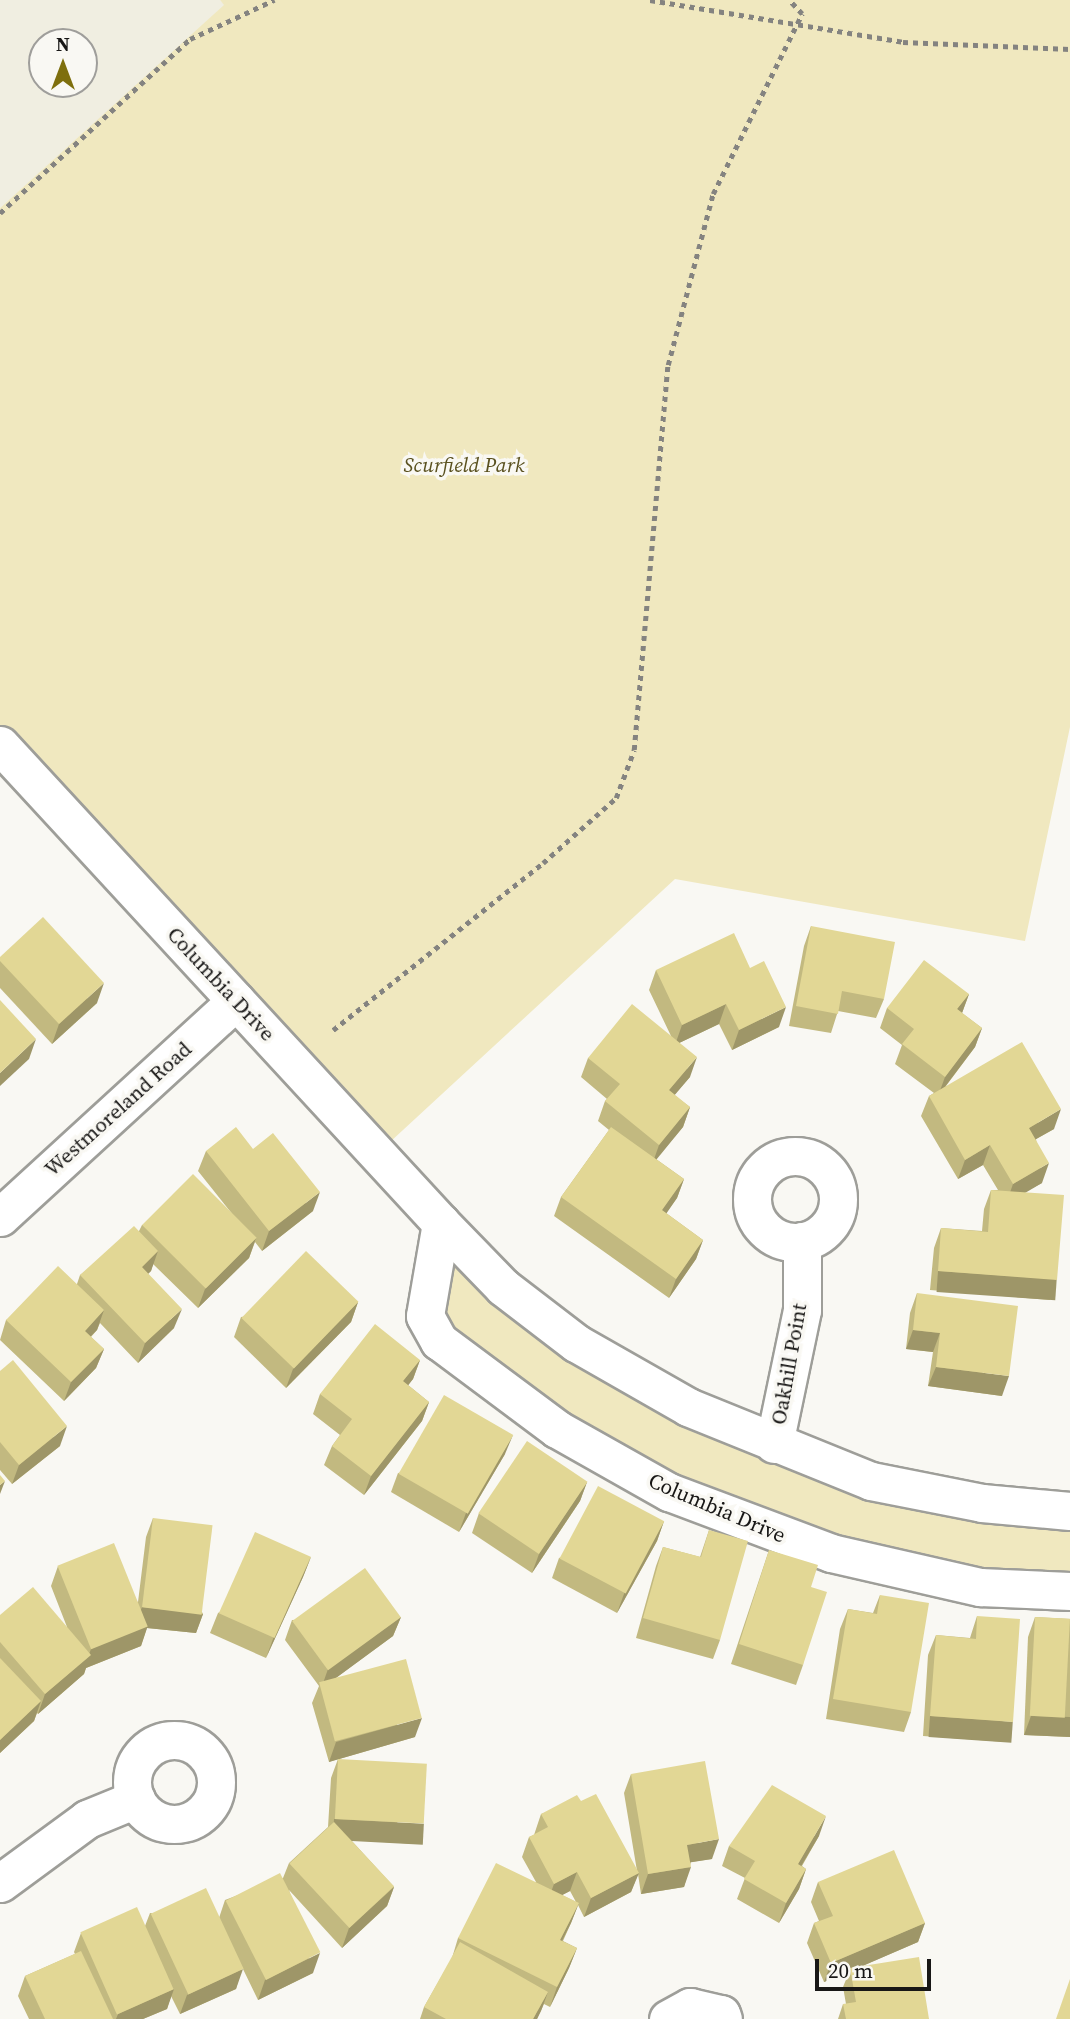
<!DOCTYPE html>
<html>
<head>
<meta charset="utf-8">
<style>
  body { margin:0 }
  #map { position:relative; width:1070px; height:2019px; overflow:hidden; background:#f9f8f3; font-family:"Source Serif 4",serif }
  div>[style] { position:absolute }
  .built>* { inset:0; background:#f0eee1 }
  .green>* { inset:0; background:#f0e8bf }
  .path>* { height:4.5px; margin-top:-2.25px; transform-origin:0; background:repeating-linear-gradient(90deg,#848380 0 5px,transparent 0 10px) }
  .roads { filter:drop-shadow(2px 0 #9e9e99) drop-shadow(-2px 0 #9e9e99) drop-shadow(0 2px #9e9e99) drop-shadow(0 -2px #9e9e99) }
  .minor>* { height:37px; margin:-18.5px; padding:0 18.5px; transform-origin:18.5px; border-radius:18.5px; background:#fff }
  .minor>.ring { margin:-18.5px; padding:0; box-sizing:content-box; background:none; border:37px solid #fff; border-radius:50% }
  .wall>* { inset:0; background:#c2b980 }
  .shaded-wall>* { inset:0; background:#9e9668; transform-origin:0 0 }
  .building>* { inset:0; background:#e2d795; transform-origin:0 0 }
  span { translate:-50% -50%; white-space:nowrap; text-align:center; line-height:1.15; -webkit-text-stroke:7px #f9f8f3; paint-order:stroke }
  .park-label { font-size:21px; color:#5a511f; font-style:italic }
  .street-label { font-size:21px; color:#181716 }
  .north { position:absolute; left:28px; top:28px; width:70px; height:70px; box-sizing:border-box; background:#f9f8f3; border:2px solid #9f9e9b; border-radius:50%; rotate:0deg; font-size:19px; font-weight:700; line-height:28px; text-align:center; color:#181716 }
  .north::after { content:''; display:block; margin:auto; width:24px; height:32px; background:#7e6f0d; clip-path:polygon(50% 0,100% 100%,50% 72%,0 100%) }
  .scale { position:absolute; left:815px; top:1959px; width:116px; height:32px; box-sizing:border-box; border:4px solid #181716; border-top:0; padding-left:9px; font-size:21px; line-height:24px; white-space:nowrap; color:#181716; -webkit-text-stroke:5px #f9f8f3; paint-order:stroke }
</style>
</head>
<body>
<div id="map">
  <div class="built">
    <div style="clip-path:polygon(evenodd,0 0,220px 0,225px 5px,0 208px,0 0,42px 42px,84px 42px,84px 84px,42px 84px,42px 42px)"></div>
  </div>
  <div class="green">
    <div style="clip-path:polygon(220px 0,1070px 0,1070px 727px,1025px 941px,675px 879px,377px 1154px,0 746px,0 208px,224px 5px)"></div>
    <div style="clip-path:polygon(441px 1223px,503px 1287px,774px 1444px,1070px 1511px,1070px 1591px,980px 1587px,669px 1492px,439px 1341px)"></div>
  </div>
  <div class="path">
    <div style="left:650px;top:0;width:256px;rotate:9.4deg"></div>
    <div style="left:903px;top:42px;width:167px;rotate:2.4deg"></div>
    <div style="left:0;top:213px;width:258px;rotate:-42.5deg"></div>
    <div style="left:190px;top:39px;width:93px;rotate:-24.9deg"></div>
    <div style="left:333px;top:1030px;width:268px;rotate:-38.5deg"></div>
    <div style="left:543px;top:863px;width:98px;rotate:-41.7deg"></div>
    <div style="left:616px;top:798px;width:51px;rotate:-69.4deg"></div>
    <div style="left:634px;top:750px;width:386px;rotate:-85deg"></div>
    <div style="left:668px;top:365px;width:177px;rotate:-75.3deg"></div>
    <div style="left:713px;top:194px;width:201px;rotate:-63.7deg"></div>
    <div style="left:802px;top:14px;width:19px;rotate:-133deg"></div>
  </div>
  <div class="roads">
    <div class="minor">
      <div style="left:0;top:745px;width:650px;rotate:47.31deg"></div>
      <div style="left:441px;top:1223px;width:89px;rotate:45.9deg"></div>
      <div style="left:503px;top:1287px;width:92px;rotate:37.5deg"></div>
      <div style="left:576px;top:1343px;width:129px;rotate:29.7deg"></div>
      <div style="left:688px;top:1407px;width:197px;rotate:22deg"></div>
      <div style="left:871px;top:1481px;width:113px;rotate:11.2deg"></div>
      <div style="left:982px;top:1503px;width:88px;rotate:5.2deg"></div>
      <div class="ring" style="left:752px;top:1156px;width:49px;height:49px"></div>
      <div style="left:0;top:1217px;width:320px;rotate:-42.5deg"></div>
      <div style="left:441px;top:1223px;width:94px;rotate:99.8deg"></div>
      <div style="left:425px;top:1316px;width:29px;rotate:61deg"></div>
      <div style="left:439px;top:1341px;width:147px;rotate:36.7deg"></div>
      <div style="left:557px;top:1429px;width:129px;rotate:29.4deg"></div>
      <div style="left:669px;top:1492px;width:173px;rotate:20.6deg"></div>
      <div style="left:831px;top:1553px;width:153px;rotate:12.9deg"></div>
      <div style="left:980px;top:1587px;width:90px;rotate:2.5deg"></div>
      <div style="left:774px;top:1444px;width:137px;rotate:-78.2deg"></div>
      <div style="left:802px;top:1310px;width:69px;rotate:-90deg"></div>
      <div class="ring" style="left:132px;top:1740px;width:47px;height:47px"></div>
      <div style="left:0;top:1883px;width:108px;rotate:-36.3deg"></div>
      <div style="left:87px;top:1819px;width:53px;rotate:-22.2deg"></div>
      <div style="left:668px;top:2019px;width:25px;rotate:-29deg"></div>
      <div style="left:690px;top:2007px;width:32px;rotate:13deg"></div>
      <div style="left:721px;top:2014px;width:5px;rotate:68deg"></div>
    </div>
  </div>
  <div class="wall">
    <div style="clip-path:polygon(811px 926px,884px 999px,876px 1018px,838px 1011px,831px 1033px,789px 1026px,804px 946px)"></div>
    <div style="clip-path:polygon(0 957px,97px 1003px,52px 1044px,0 988px)"></div>
    <div style="clip-path:polygon(656px 970px,779px 1027px,732px 1050px,719px 1024px,679px 1043px,690px 1077px,674px 1095px,690px 1107px,683px 1127px,656px 1159px,684px 1179px,677px 1198px,666px 1213px,703px 1240px,696px 1259px,669px 1298px,554px 1216px,561px 1197px,609px 1130px,598px 1121px,605px 1101px,607px 1099px,581px 1077px,588px 1058px,671px 1036px,649px 990px)"></div>
    <div style="clip-path:polygon(969px 994px,962px 1013px,982px 1028px,975px 1047px,946px 1086px,1054px 1129px,1036px 1139px,1042px 1183px,1025px 1192px,1050px 1300px,930px 1290px,934px 1248px,941px 1228px,982px 1231px,984px 1209px,991px 1190px,998px 1190px,983px 1165px,958px 1179px,921px 1116px,929px 1096px,934px 1093px,895px 1064px,902px 1045px,880px 1028px,887px 1008px)"></div>
    <div style="clip-path:polygon(253px 1149px,313px 1211px,262px 1251px,255px 1242px,249px 1258px,198px 1308px,153px 1264px,151px 1271px,148px 1274px,174px 1328px,138px 1363px,100px 1323px,97px 1330px,91px 1337px,104px 1349px,96px 1368px,64px 1401px,0 1340px,6px 1320px,77px 1284px,80px 1275px,139px 1231px,142px 1225px,233px 1215px,198px 1171px,206px 1151px)"></div>
    <div style="clip-path:polygon(917px 1293px,1002px 1396px,928px 1386px,933px 1352px,906px 1349px,910px 1313px)"></div>
    <div style="clip-path:polygon(358px 1302px,351px 1322px,286px 1388px,234px 1337px,241px 1317px)"></div>
    <div style="clip-path:polygon(420px 1360px,413px 1379px,408px 1385px,429px 1402px,422px 1421px,364px 1495px,324px 1465px,332px 1446px,340px 1435px,313px 1414px,320px 1394px)"></div>
    <div style="clip-path:polygon(0 1371px,60px 1446px,12px 1484px,0 1470px)"></div>
    <div style="clip-path:polygon(505px 1454px,459px 1532px,391px 1492px,398px 1473px)"></div>
    <div style="clip-path:polygon(587px 1482px,580px 1501px,532px 1573px,472px 1533px,479px 1513px)"></div>
    <div style="clip-path:polygon(153px 1518px,203px 1614px,196px 1633px,147px 1628px,141px 1646px,86px 1668px,84px 1674px,38px 1714px,37px 1713px,34px 1721px,0 1753px,0 1615px,67px 1627px,51px 1586px,58px 1566px,138px 1602px,146px 1537px)"></div>
    <div style="clip-path:polygon(664px 1521px,657px 1541px,617px 1613px,552px 1578px,559px 1558px)"></div>
    <div style="clip-path:polygon(709px 1530px,720px 1640px,713px 1659px,636px 1638px,656px 1566px,663px 1547px,700px 1557px)"></div>
    <div style="clip-path:polygon(769px 1550px,811px 1587px,803px 1665px,796px 1685px,731px 1664px)"></div>
    <div style="clip-path:polygon(311px 1557px,303px 1577px,266px 1658px,210px 1633px,218px 1613px)"></div>
    <div style="clip-path:polygon(880px 1595px,911px 1712px,904px 1732px,826px 1719px,840px 1629px,848px 1609px,873px 1613px)"></div>
    <div style="clip-path:polygon(977px 1616px,1006px 1742px,923px 1736px,928px 1655px,936px 1635px,970px 1638px)"></div>
    <div style="clip-path:polygon(401px 1617px,393px 1636px,333px 1680px,415px 1737px,339px 1759px,417px 1844px,351px 1840px,394px 1887px,387px 1906px,342px 1948px,289px 1890px,313px 1973px,258px 2000px,242px 1967px,236px 1989px,180px 2014px,171px 1996px,167px 2009px,143px 2019px,29px 2019px,18px 1996px,25px 1976px,75px 1954px,74px 1952px,81px 1933px,145px 1926px,150px 1913px,219px 1918px,225px 1900px,283px 1878px,289px 1863px,328px 1827px,331px 1778px,338px 1759px,329px 1762px,312px 1703px,319px 1686px,285px 1640px,292px 1620px)"></div>
    <div style="clip-path:polygon(1035px 1617px,1070px 1619px,1070px 1737px,1024px 1735px,1028px 1637px)"></div>
    <div style="clip-path:polygon(evenodd,631px 1774px,712px 1859px,691px 1862px,684px 1887px,641px 1894px,638px 1874px,631px 1892px,584px 1917px,578px 1905px,571px 1923px,563px 1941px,577px 1948px,569px 1968px,550px 2007px,544px 2004px,537px 2019px,420px 2019px,424px 2007px,452px 1958px,458px 1938px,536px 1882px,522px 1857px,529px 1837px,534px 1835px,541px 1814px,581px 1801px,637px 1871px,624px 1793px,631px 1774px,570px 1891px,576px 1902px,562px 1895px,570px 1891px)"></div>
    <div style="clip-path:polygon(819px 1836px,802px 1866px,806px 1869px,799px 1889px,779px 1923px,737px 1899px,745px 1878px,722px 1866px,729px 1846px)"></div>
    <div style="clip-path:polygon(818px 1882px,925px 1923px,918px 1942px,862px 1966px,929px 2019px,838px 2019px,843px 2004px,846px 2004px,843px 1987px,849px 1972px,824px 1982px,807px 1943px,814px 1923px,819px 1921px,811px 1902px)"></div>
  </div>
  <div class="shaded-wall">
    <div style="clip-path:polygon(104px 983px,97px 1003px,52px 1044px,59px 1024px)"></div>
    <div style="clip-path:polygon(969px 994px,962px 1013px,957px 1009px)"></div>
    <div style="clip-path:polygon(726px 1004px,719px 1024px,675px 1045px,682px 1025px)"></div>
    <div style="clip-path:polygon(786px 1007px,779px 1027px,732px 1050px,739px 1030px)"></div>
    <div style="clip-path:polygon(982px 1028px,975px 1047px,938px 1096px,945px 1077px)"></div>
    <div style="clip-path:polygon(36px 1039px,29px 1059px,0 1086px,0 1073px)"></div>
    <div style="clip-path:polygon(697px 1057px,690px 1077px,662px 1110px,669px 1090px)"></div>
    <div style="clip-path:polygon(690px 1107px,683px 1127px,652px 1165px,659px 1145px)"></div>
    <div style="clip-path:polygon(1061px 1109px,1054px 1129px,1022px 1147px,1029px 1128px)"></div>
    <div style="clip-path:polygon(990px 1145px,983px 1165px,958px 1179px,965px 1160px)"></div>
    <div style="clip-path:polygon(1049px 1163px,1042px 1183px,1006px 1204px,1013px 1184px)"></div>
    <div style="clip-path:polygon(684px 1179px,677px 1198px,655px 1230px,662px 1210px)"></div>
    <div style="clip-path:polygon(320px 1192px,313px 1211px,262px 1251px,269px 1231px)"></div>
    <div style="clip-path:polygon(256px 1238px,249px 1258px,198px 1308px,205px 1289px)"></div>
    <div style="clip-path:polygon(703px 1240px,696px 1259px,669px 1298px,676px 1279px)"></div>
    <div style="clip-path:polygon(158px 1251px,151px 1271px,134px 1287px,142px 1267px)"></div>
    <div style="left:938px;top:1271px;width:119px;height:21px;rotate:4deg"></div>
    <div style="clip-path:polygon(358px 1302px,351px 1322px,286px 1388px,293px 1369px)"></div>
    <div style="clip-path:polygon(182px 1309px,174px 1328px,138px 1363px,145px 1343px)"></div>
    <div style="clip-path:polygon(104px 1310px,97px 1330px,77px 1350px,85px 1331px)"></div>
    <div style="clip-path:polygon(913px 1330px,940px 1333px,933px 1352px,906px 1349px)"></div>
    <div style="clip-path:polygon(104px 1349px,96px 1368px,64px 1401px,71px 1382px)"></div>
    <div style="clip-path:polygon(420px 1360px,413px 1379px,396px 1401px,403px 1381px)"></div>
    <div style="clip-path:polygon(936px 1367px,1009px 1376px,1002px 1396px,928px 1386px)"></div>
    <div style="clip-path:polygon(429px 1402px,422px 1421px,364px 1495px,371px 1476px)"></div>
    <div style="clip-path:polygon(67px 1426px,60px 1446px,12px 1484px,19px 1465px)"></div>
    <div style="clip-path:polygon(513px 1435px,505px 1454px,459px 1532px,466px 1513px)"></div>
    <div style="clip-path:polygon(5px 1481px,0 1494px,0 1485px)"></div>
    <div style="clip-path:polygon(587px 1482px,580px 1501px,532px 1573px,539px 1554px)"></div>
    <div style="clip-path:polygon(664px 1521px,657px 1541px,617px 1613px,624px 1594px)"></div>
    <div style="clip-path:polygon(311px 1557px,303px 1577px,266px 1658px,273px 1639px)"></div>
    <div style="clip-path:polygon(142px 1607px,203px 1614px,196px 1633px,147px 1628px,141px 1646px,86px 1668px,84px 1674px,38px 1714px,45px 1694px,88px 1657px,91px 1649px,135px 1626px)"></div>
    <div style="clip-path:polygon(401px 1617px,393px 1636px,321px 1689px,328px 1669px)"></div>
    <div style="clip-path:polygon(41px 1701px,34px 1721px,0 1753px,0 1740px)"></div>
    <div style="left:930px;top:1716px;width:83px;height:21px;rotate:4deg"></div>
    <div style="clip-path:polygon(1031px 1716px,1070px 1717px,1070px 1737px,1024px 1735px)"></div>
    <div style="clip-path:polygon(422px 1718px,415px 1737px,329px 1762px,336px 1742px)"></div>
    <div style="clip-path:polygon(826px 1816px,819px 1836px,791px 1883px,798px 1864px)"></div>
    <div style="left:334px;top:1819px;width:90px;height:21px;rotate:3deg"></div>
    <div style="clip-path:polygon(719px 1839px,712px 1859px,680px 1864px,687px 1845px)"></div>
    <div style="clip-path:polygon(691px 1867px,684px 1887px,641px 1894px,648px 1874px)"></div>
    <div style="clip-path:polygon(806px 1869px,799px 1889px,779px 1923px,786px 1903px)"></div>
    <div style="clip-path:polygon(577px 1872px,570px 1891px,547px 1903px,554px 1884px)"></div>
    <div style="clip-path:polygon(639px 1873px,631px 1892px,584px 1917px,591px 1898px)"></div>
    <div style="clip-path:polygon(394px 1887px,387px 1906px,342px 1948px,349px 1928px)"></div>
    <div style="clip-path:polygon(579px 1903px,571px 1923px,553px 1959px,560px 1940px)"></div>
    <div style="clip-path:polygon(925px 1923px,918px 1942px,851px 1971px,850px 1968px,849px 1972px,824px 1982px,831px 1963px)"></div>
    <div style="clip-path:polygon(577px 1948px,569px 1968px,550px 2007px,557px 1987px)"></div>
    <div style="clip-path:polygon(320px 1953px,313px 1973px,258px 2000px,265px 1980px)"></div>
    <div style="clip-path:polygon(243px 1969px,236px 1989px,180px 2014px,187px 1995px)"></div>
    <div style="clip-path:polygon(174px 1989px,167px 2009px,143px 2019px,116px 2019px,118px 2014px)"></div>
    <div style="clip-path:polygon(548px 1992px,541px 2011px,537px 2019px,533px 2019px)"></div>
  </div>
  <div class="building">
    <div style="clip-path:polygon(43px 917px,104px 983px,59px 1024px,0 961px,0 957px)"></div>
    <div style="clip-path:polygon(811px 926px,895px 942px,884px 999px,842px 991px,838px 1014px,796px 1006px)"></div>
    <div style="clip-path:polygon(734px 933px,750px 968px,764px 961px,786px 1007px,739px 1030px,726px 1004px,682px 1025px,656px 970px)"></div>
    <div style="clip-path:polygon(924px 960px,969px 994px,957px 1009px,982px 1028px,945px 1077px,902px 1044px,914px 1029px,887px 1008px)"></div>
    <div style="clip-path:polygon(0 1000px,36px 1039px,0 1073px)"></div>
    <div style="clip-path:polygon(632px 1004px,697px 1057px,669px 1090px,690px 1107px,659px 1145px,605px 1101px,620px 1084px,588px 1058px)"></div>
    <div style="clip-path:polygon(1022px 1042px,1061px 1109px,1029px 1128px,1049px 1163px,1013px 1184px,990px 1145px,965px 1160px,929px 1096px)"></div>
    <div style="clip-path:polygon(236px 1127px,253px 1149px,273px 1133px,320px 1192px,269px 1231px,206px 1151px)"></div>
    <div style="clip-path:polygon(611px 1127px,684px 1179px,662px 1210px,703px 1240px,676px 1279px,561px 1197px)"></div>
    <div style="left:193px;top:1174px;width:90px;height:72px;rotate:45deg"></div>
    <div style="clip-path:polygon(991px 1190px,1064px 1195px,1057px 1280px,938px 1271px,941px 1228px,988px 1232px)"></div>
    <div style="clip-path:polygon(134px 1226px,158px 1251px,142px 1267px,182px 1309px,145px 1343px,80px 1275px)"></div>
    <div style="left:306px;top:1251px;width:73px;height:93px;rotate:44deg"></div>
    <div style="clip-path:polygon(58px 1266px,104px 1310px,85px 1331px,104px 1349px,71px 1382px,6px 1320px)"></div>
    <div style="clip-path:polygon(917px 1293px,1018px 1306px,1009px 1376px,936px 1367px,940px 1333px,913px 1330px)"></div>
    <div style="clip-path:polygon(375px 1324px,420px 1360px,403px 1381px,429px 1402px,371px 1476px,332px 1446px,352px 1419px,320px 1394px)"></div>
    <div style="clip-path:polygon(13px 1360px,67px 1426px,19px 1465px,0 1442px,0 1371px)"></div>
    <div style="left:444px;top:1395px;width:80px;height:91px;rotate:30deg"></div>
    <div style="left:527px;top:1441px;width:73px;height:87px;rotate:34deg"></div>
    <div style="clip-path:polygon(0 1475px,5px 1481px,0 1485px)"></div>
    <div style="left:598px;top:1486px;width:75px;height:82px;rotate:28deg"></div>
    <div style="left:153px;top:1518px;width:60px;height:90px;rotate:7deg"></div>
    <div style="clip-path:polygon(709px 1530px,748px 1541px,720px 1640px,643px 1618px,663px 1547px,701px 1557px)"></div>
    <div style="left:255px;top:1532px;width:61px;height:89px;rotate:24deg"></div>
    <div style="left:114px;top:1543px;width:90px;height:61px;rotate:68deg"></div>
    <div style="clip-path:polygon(769px 1550px,818px 1565px,811px 1587px,827px 1592px,803px 1665px,739px 1644px)"></div>
    <div style="left:365px;top:1568px;width:61px;height:90px;rotate:54deg"></div>
    <div style="clip-path:polygon(33px 1587px,91px 1655px,45px 1694px,0 1642px,0 1615px)"></div>
    <div style="clip-path:polygon(880px 1595px,929px 1603px,911px 1712px,833px 1699px,848px 1609px,877px 1614px)"></div>
    <div style="clip-path:polygon(977px 1616px,1020px 1619px,1013px 1722px,930px 1716px,936px 1635px,976px 1639px)"></div>
    <div style="left:1035px;top:1617px;width:35px;height:99px;rotate:3deg"></div>
    <div style="clip-path:polygon(0 1658px,41px 1701px,0 1740px)"></div>
    <div style="left:406px;top:1659px;width:61px;height:90px;rotate:75deg"></div>
    <div style="left:338px;top:1759px;width:89px;height:60px;rotate:3deg"></div>
    <div style="clip-path:polygon(705px 1761px,719px 1839px,687px 1845px,691px 1867px,648px 1874px,631px 1774px)"></div>
    <div style="clip-path:polygon(772px 1785px,826px 1816px,798px 1864px,806px 1869px,786px 1903px,744px 1879px,755px 1861px,729px 1846px)"></div>
    <div style="clip-path:polygon(596px 1794px,639px 1873px,591px 1898px,577px 1872px,554px 1884px,529px 1837px,548px 1827px,541px 1814px,577px 1795px,581px 1801px)"></div>
    <div style="left:334px;top:1822px;width:88px;height:61px;rotate:47deg"></div>
    <div style="clip-path:polygon(894px 1850px,925px 1923px,831px 1963px,814px 1923px,833px 1916px,818px 1882px)"></div>
    <div style="clip-path:polygon(496px 1863px,579px 1903px,560px 1940px,577px 1948px,557px 1987px,458px 1938px)"></div>
    <div style="left:280px;top:1873px;width:89px;height:61px;rotate:63deg"></div>
    <div style="left:206px;top:1888px;width:89px;height:61px;rotate:65deg"></div>
    <div style="left:137px;top:1907px;width:90px;height:62px;rotate:66deg"></div>
    <div style="clip-path:polygon(460px 1942px,548px 1992px,533px 2019px,446px 2019px,424px 2007px)"></div>
    <div style="clip-path:polygon(81px 1951px,113px 2019px,45px 2019px,25px 1976px)"></div>
    <div style="clip-path:polygon(919px 1957px,929px 2019px,846px 2019px,843px 2004px,856px 2002px,850px 1968px)"></div>
    <div style="clip-path:polygon(1070px 1979px,1070px 2019px,1056px 2019px)"></div>
  </div>
  <div class="park-label">
    <span style="left:464px;top:465px">Scurfield Park</span>
  </div>
  <div class="street-label">
    <span style="left:221px;top:984px;rotate:47deg">Columbia Drive</span>
    <span style="left:118px;top:1109px;rotate:-42deg">Westmoreland Road</span>
    <span style="left:789px;top:1364px;rotate:-80deg">Oakhill Point</span>
    <span style="left:717px;top:1508px;rotate:23deg">Columbia Drive</span>
  </div>
  <div class="north">N</div>
  <div class="scale">20 m</div>
</div>
</body>
</html>
